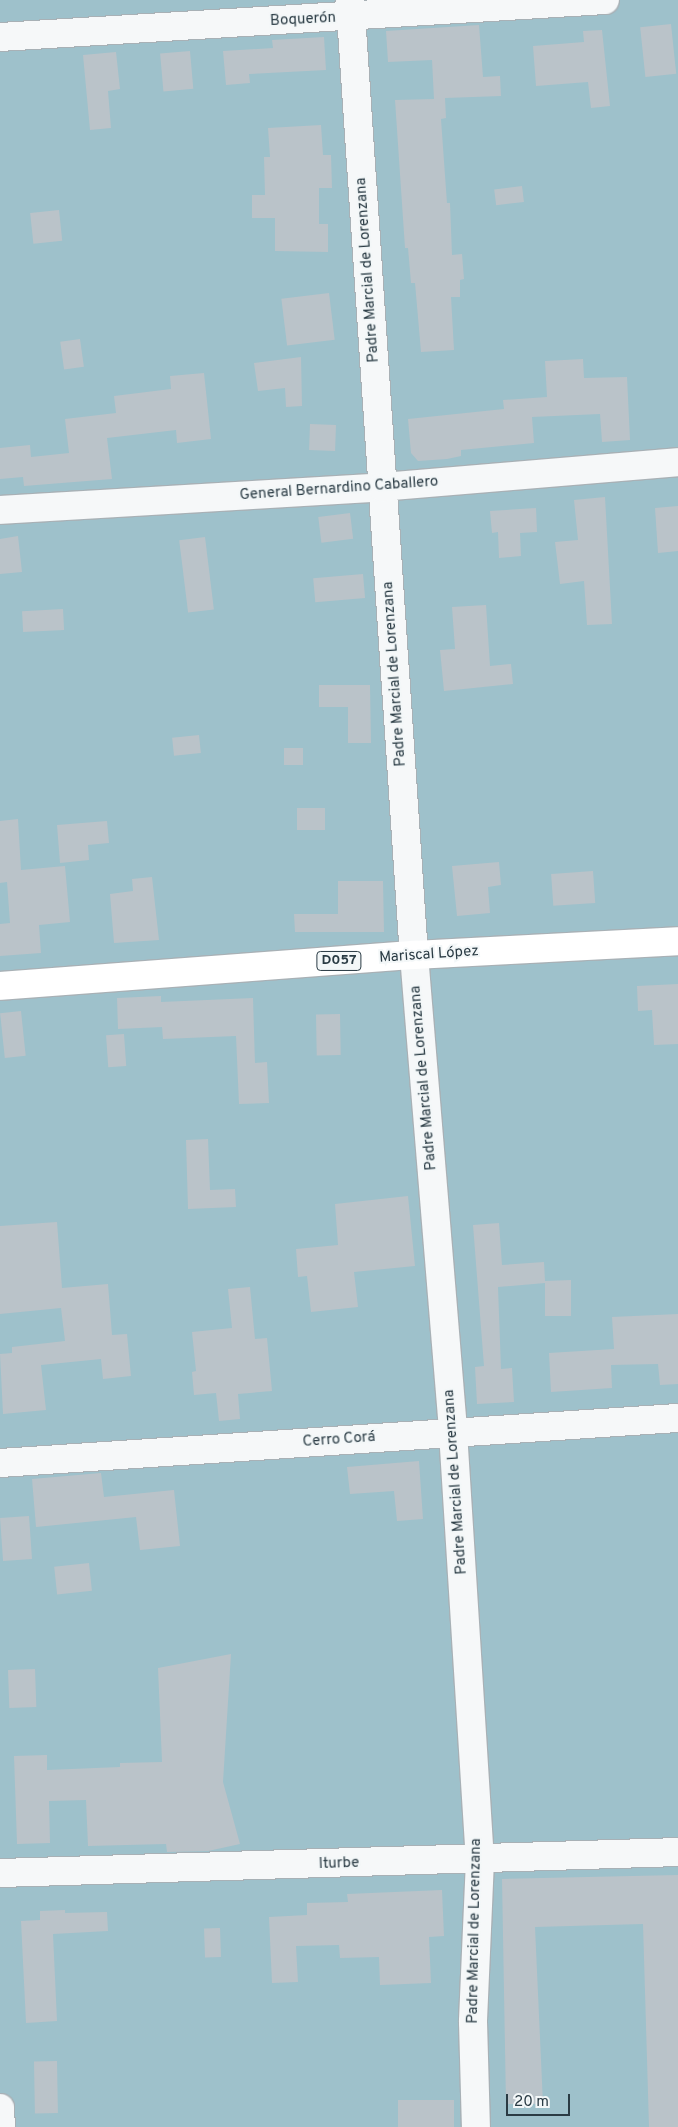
<!DOCTYPE html>
<html>
<head>
<meta charset="utf-8">
<style>
  body { margin:0 }
  #map { position:relative; width:678px; height:2127px; overflow:hidden; background:#e3e8eb; font-family:Overpass,sans-serif }
  div>[style] { position:absolute }
  .water>* { inset:0; background:#9ec1cb; transform-origin:0 0 }
  .building>* { inset:0; background:#bac3c9; transform-origin:0 0 }
  .roads { filter:drop-shadow(1px 0 #a8b1b6) drop-shadow(-1px 0 #a8b1b6) drop-shadow(0 1px #a8b1b6) drop-shadow(0 -1px #a8b1b6) }
  .minor>* { height:28px; margin:-14px; padding:0 14px; transform-origin:14px; border-radius:14px; background:#f6f8f9 }
  .major>* { height:28px; margin:-14px; padding:0 14px; transform-origin:14px; border-radius:14px; background:#fff }
  span { translate:-50% -50%; white-space:nowrap; text-align:center; line-height:1.15; -webkit-text-stroke:4px #f3f7f8; paint-order:stroke }
  .shield-label span { padding:1px 4px; background:#f3f7f8; border:1px solid; border-radius:4px; -webkit-text-stroke-width:0 }
  .shield-label { font-size:14px; color:#2a3b44; font-weight:700 }
  .street-label { font-size:15px; color:#2a3b44 }
  .scale { position:absolute; left:506px; top:2094px; width:64px; height:22px; box-sizing:border-box; border:2px solid #2a3b44; border-top:0; padding-left:6px; font-size:15px; line-height:18px; white-space:nowrap; color:#2a3b44; -webkit-text-stroke:4px #f3f7f8; paint-order:stroke }
</style>
</head>
<body>
<div id="map">
  <div class="water">
    <div style="left:0;top:0;width:678px;height:2127px"></div>
  </div>
  <div class="building">
    <div style="left:671px;top:24px;width:50px;height:31px;rotate:84deg"></div>
    <div style="clip-path:polygon(479px 25px,483px 77px,500px 76px,501px 96px,445px 98px,446px 118px,441px 119px,447px 203px,450px 203px,452px 255px,462px 254px,464px 279px,460px 280px,460px 297px,451px 297px,454px 350px,421px 352px,415px 283px,411px 283px,408px 248px,405px 248px,395px 100px,434px 99px,432px 60px,388px 62px,386px 31px)"></div>
    <div style="clip-path:polygon(602px 30px,610px 106px,591px 108px,588px 82px,536px 86px,533px 46px,584px 42px,583px 31px)"></div>
    <div style="clip-path:polygon(324px 37px,326px 70px,249px 74px,250px 83px,226px 85px,223px 51px,273px 48px,272px 40px)"></div>
    <div style="left:190px;top:51px;width:38px;height:30px;rotate:85deg"></div>
    <div style="clip-path:polygon(116px 52px,120px 89px,108px 91px,111px 128px,90px 130px,83px 55px)"></div>
    <div style="clip-path:polygon(321px 125px,323px 155px,331px 155px,332px 188px,319px 188px,319px 224px,328px 224px,328px 252px,275px 251px,275px 218px,252px 218px,252px 195px,265px 195px,264px 157px,270px 157px,268px 128px)"></div>
    <div style="left:522px;top:186px;width:16px;height:28px;rotate:83deg"></div>
    <div style="left:59px;top:210px;width:31px;height:29px;rotate:84deg"></div>
    <div style="left:329px;top:293px;width:47px;height:48px;rotate:83deg"></div>
    <div style="left:80px;top:339px;width:28px;height:20px;rotate:82deg"></div>
    <div style="clip-path:polygon(301px 357px,302px 406px,286px 407px,285px 388px,258px 391px,254px 363px)"></div>
    <div style="clip-path:polygon(583px 359px,584px 378px,627px 377px,630px 440px,602px 442px,600px 414px,532px 417px,534px 443px,461px 450px,461px 456px,447px 459px,418px 461px,411px 453px,408px 419px,504px 409px,503px 400px,547px 397px,545px 361px)"></div>
    <div style="clip-path:polygon(204px 373px,211px 439px,177px 443px,176px 430px,107px 438px,112px 479px,24px 486px,23px 477px,0 479px,0 448px,30px 445px,31px 457px,69px 453px,65px 419px,116px 413px,114px 396px,171px 389px,170px 376px)"></div>
    <div style="left:310px;top:424px;width:26px;height:26px;rotate:2deg"></div>
    <div style="clip-path:polygon(605px 497px,612px 624px,587px 625px,584px 581px,560px 584px,555px 542px,578px 540px,574px 500px)"></div>
    <div style="clip-path:polygon(678px 506px,678px 551px,658px 553px,655px 508px)"></div>
    <div style="clip-path:polygon(536px 508px,537px 532px,520px 533px,521px 556px,499px 558px,498px 532px,492px 533px,490px 511px)"></div>
    <div style="left:350px;top:513px;width:26px;height:32px;rotate:83deg"></div>
    <div style="clip-path:polygon(18px 536px,22px 572px,0 574px,0 539px)"></div>
    <div style="left:205px;top:537px;width:73px;height:26px;rotate:83deg"></div>
    <div style="left:363px;top:574px;width:24px;height:50px;rotate:85deg"></div>
    <div style="clip-path:polygon(486px 605px,490px 666px,511px 664px,513px 684px,444px 691px,440px 650px,455px 649px,452px 607px)"></div>
    <div style="left:63px;top:609px;width:21px;height:41px;rotate:87deg"></div>
    <div style="clip-path:polygon(319px 685px,370px 685px,371px 743px,348px 743px,348px 707px,319px 707px)"></div>
    <div style="left:199px;top:735px;width:18px;height:27px;rotate:84deg"></div>
    <div style="left:284px;top:748px;width:19px;height:17px"></div>
    <div style="left:297px;top:808px;width:28px;height:22px"></div>
    <div style="clip-path:polygon(18px 819px,21px 870px,65px 866px,70px 922px,39px 925px,41px 953px,0 956px,0 924px,10px 923px,7px 882px,0 883px,0 821px)"></div>
    <div style="clip-path:polygon(107px 821px,109px 843px,88px 845px,89px 860px,60px 863px,57px 825px)"></div>
    <div style="clip-path:polygon(499px 862px,501px 885px,488px 887px,490px 913px,457px 916px,452px 866px)"></div>
    <div style="left:593px;top:871px;width:32px;height:42px;rotate:86deg"></div>
    <div style="clip-path:polygon(152px 877px,159px 940px,114px 943px,110px 894px,133px 891px,132px 879px)"></div>
    <div style="clip-path:polygon(338px 881px,383px 881px,384px 932px,295px 932px,294px 914px,338px 914px)"></div>
    <div style="clip-path:polygon(678px 984px,678px 1044px,654px 1045px,652px 1010px,638px 1011px,637px 986px)"></div>
    <div style="clip-path:polygon(161px 996px,161px 1002px,253px 998px,255px 1063px,267px 1062px,269px 1103px,239px 1104px,236px 1036px,163px 1039px,162px 1027px,118px 1029px,117px 998px)"></div>
    <div style="left:21px;top:1011px;width:45px;height:21px;rotate:84deg"></div>
    <div style="left:340px;top:1014px;width:41px;height:24px;rotate:89deg"></div>
    <div style="left:124px;top:1034px;width:32px;height:18px;rotate:86deg"></div>
    <div style="clip-path:polygon(208px 1139px,210px 1190px,235px 1189px,236px 1207px,188px 1209px,186px 1140px)"></div>
    <div style="clip-path:polygon(408px 1196px,415px 1266px,354px 1272px,358px 1307px,311px 1312px,307px 1276px,298px 1277px,296px 1249px,338px 1245px,335px 1204px)"></div>
    <div style="clip-path:polygon(57px 1222px,62px 1288px,108px 1284px,112px 1335px,127px 1334px,131px 1376px,103px 1379px,101px 1359px,41px 1365px,46px 1410px,3px 1414px,0 1354px,12px 1353px,12px 1347px,65px 1341px,61px 1308px,0 1314px,0 1226px)"></div>
    <div style="clip-path:polygon(499px 1223px,502px 1265px,544px 1262px,545px 1281px,571px 1280px,571px 1316px,545px 1316px,545px 1283px,498px 1287px,501px 1369px,512px 1368px,514px 1402px,477px 1404px,475px 1367px,484px 1366px,473px 1225px)"></div>
    <div style="clip-path:polygon(250px 1287px,255px 1339px,267px 1338px,272px 1391px,238px 1394px,240px 1419px,219px 1421px,216px 1393px,194px 1395px,192px 1372px,196px 1371px,192px 1332px,232px 1328px,228px 1289px)"></div>
    <div style="clip-path:polygon(678px 1314px,678px 1384px,660px 1385px,658px 1364px,611px 1365px,612px 1388px,551px 1392px,549px 1353px,614px 1349px,612px 1317px)"></div>
    <div style="clip-path:polygon(419px 1461px,423px 1519px,397px 1521px,394px 1491px,350px 1494px,347px 1467px)"></div>
    <div style="clip-path:polygon(101px 1473px,104px 1497px,174px 1490px,180px 1546px,140px 1550px,136px 1517px,36px 1527px,32px 1479px)"></div>
    <div style="left:29px;top:1516px;width:43px;height:29px;rotate:86deg"></div>
    <div style="left:89px;top:1563px;width:28px;height:35px;rotate:84deg"></div>
    <div style="clip-path:polygon(231px 1654px,223px 1782px,240px 1844px,208px 1851px,167px 1852px,166px 1844px,88px 1846px,86px 1800px,49px 1801px,50px 1843px,17px 1844px,14px 1756px,47px 1755px,47px 1770px,120px 1767px,120px 1763px,162px 1762px,158px 1668px)"></div>
    <div style="left:35px;top:1669px;width:38px;height:27px;rotate:88deg"></div>
    <div style="clip-path:polygon(678px 1875px,678px 2127px,649px 2127px,643px 1924px,535px 1927px,543px 2104px,506px 2104px,502px 1879px)"></div>
    <div style="clip-path:polygon(442px 1890px,444px 1936px,429px 1937px,431px 1983px,380px 1985px,379px 1957px,340px 1958px,339px 1945px,296px 1946px,298px 1982px,272px 1983px,269px 1917px,307px 1915px,307px 1903px,348px 1902px,347px 1894px)"></div>
    <div style="clip-path:polygon(65px 1910px,65px 1913px,107px 1912px,108px 1931px,53px 1934px,57px 2021px,26px 2023px,21px 1921px,40px 1920px,40px 1911px)"></div>
    <div style="left:220px;top:1928px;width:29px;height:16px;rotate:88deg"></div>
    <div style="left:57px;top:2061px;width:52px;height:23px;rotate:89deg"></div>
    <div style="left:454px;top:2100px;width:27px;height:56px;rotate:90deg"></div>
  </div>
  <div class="roads">
    <div class="minor">
      <div style="left:350px;top:0;width:957px;rotate:86.17deg"></div>
      <div style="left:414px;top:955px;width:479px;rotate:85.3deg"></div>
      <div style="left:453px;top:1432px;width:429px;rotate:86.4deg"></div>
      <div style="left:480px;top:1860px;width:162px;rotate:92.5deg"></div>
      <div style="left:473px;top:2022px;width:105px;rotate:88.4deg"></div>
      <div style="left:0;top:37px;width:606px;rotate:-3.5deg"></div>
      <div style="left:0;top:510px;width:383px;rotate:-3.4deg"></div>
      <div style="left:382px;top:487px;width:297px;rotate:-4.8deg"></div>
      <div style="left:0;top:1463px;width:679px;rotate:-3.8deg"></div>
      <div style="left:0;top:1873px;width:678px;rotate:-1.77deg"></div>
      <div style="left:0;top:2108px;width:19px;rotate:87deg"></div>
    </div>
    <div class="major">
      <div style="left:0;top:986px;width:415px;rotate:-4.3deg"></div>
      <div style="left:414px;top:955px;width:264px;rotate:-3deg"></div>
    </div>
  </div>
  <div class="shield-label">
    <span style="left:339px;top:961px">D057</span>
  </div>
  <div class="street-label">
    <span style="left:303px;top:20px;rotate:-3deg">Boquerón</span>
    <span style="left:368px;top:270px;rotate:-94deg">Padre Marcial de Lorenzana</span>
    <span style="left:339px;top:489px;rotate:-4deg">General Bernardino Caballero</span>
    <span style="left:395px;top:674px;rotate:-94deg">Padre Marcial de Lorenzana</span>
    <span style="left:429px;top:955px;rotate:-4deg">Mariscal López</span>
    <span style="left:424px;top:1078px;rotate:-95deg">Padre Marcial de Lorenzana</span>
    <span style="left:339px;top:1440px;rotate:-4deg">Cerro Corá</span>
    <span style="left:456px;top:1482px;rotate:-94deg">Padre Marcial de Lorenzana</span>
    <span style="left:339px;top:1864px;rotate:-2deg">Iturbe</span>
    <span style="left:475px;top:1931px;rotate:-89deg">Padre Marcial de Lorenzana</span>
  </div>
  <div class="scale">20 m</div>
</div>
</body>
</html>
